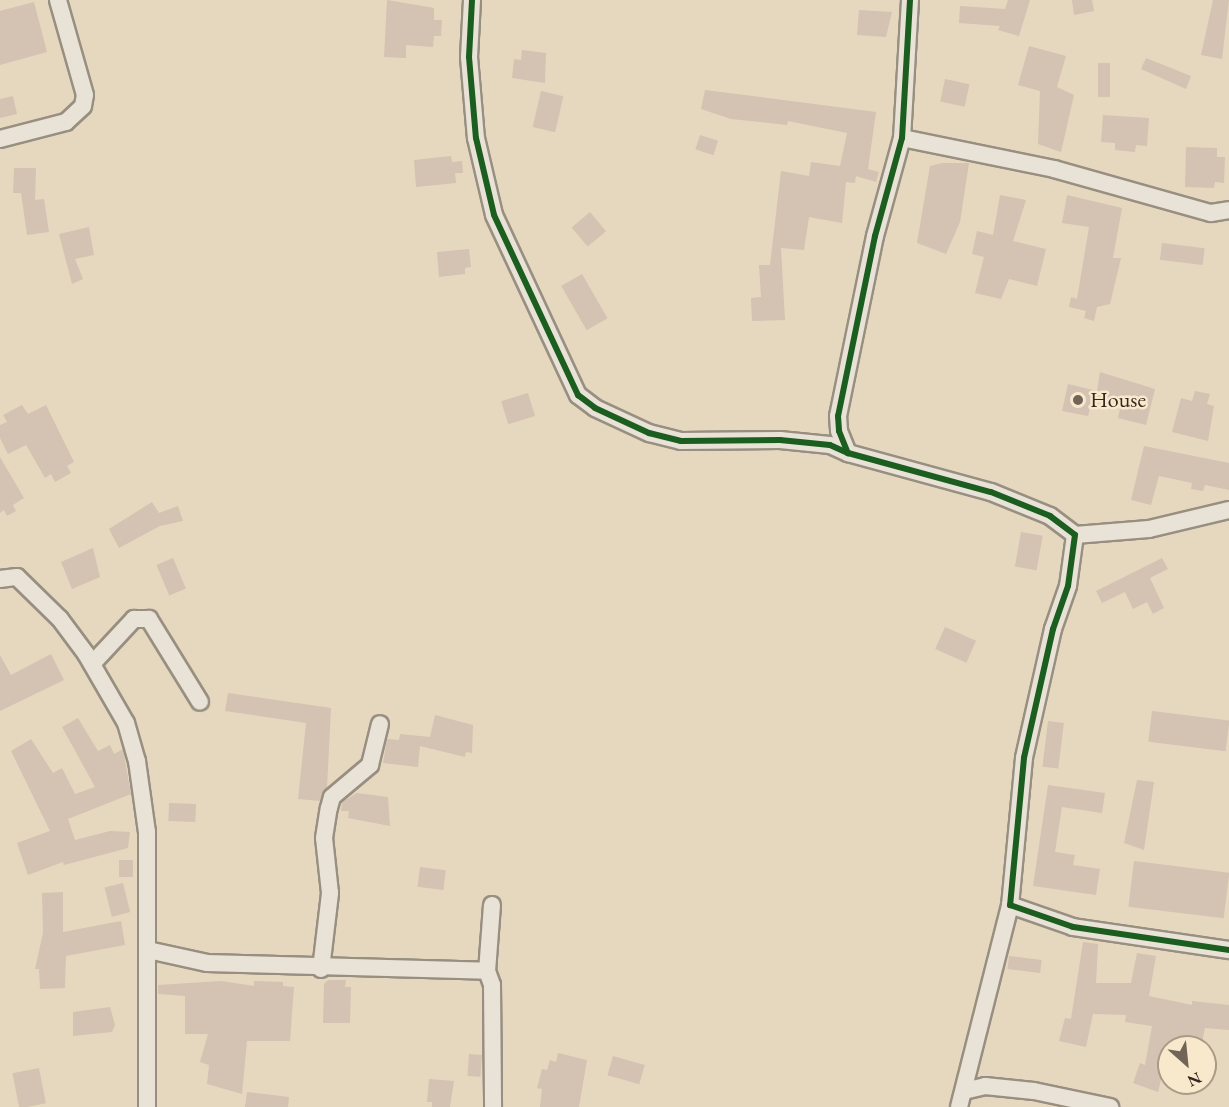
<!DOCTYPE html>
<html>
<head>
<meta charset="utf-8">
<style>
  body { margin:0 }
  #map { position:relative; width:1229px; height:1107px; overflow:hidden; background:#e5d8bf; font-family:"EB Garamond",serif }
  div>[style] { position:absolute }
  .building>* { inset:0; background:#d4c2b2; transform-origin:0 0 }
  .roads { filter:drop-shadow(2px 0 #988f81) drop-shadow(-2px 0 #988f81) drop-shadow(0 2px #988f81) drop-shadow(0 -2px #988f81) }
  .minor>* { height:16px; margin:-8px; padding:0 8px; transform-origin:8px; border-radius:8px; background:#e9e2d6 }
  .cycleway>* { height:6px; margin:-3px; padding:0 3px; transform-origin:3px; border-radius:3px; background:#1b5e20 }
  .dots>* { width:16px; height:16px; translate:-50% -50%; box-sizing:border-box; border:3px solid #f8e8cc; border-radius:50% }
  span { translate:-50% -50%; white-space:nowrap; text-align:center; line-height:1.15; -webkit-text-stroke:5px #f8e8cc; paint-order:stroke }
  .poi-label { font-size:22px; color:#332720 }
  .left { translate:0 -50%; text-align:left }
  .north { position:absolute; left:1157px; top:1035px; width:60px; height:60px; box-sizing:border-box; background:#f8e8cc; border:2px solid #a99b87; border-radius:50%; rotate:153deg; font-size:16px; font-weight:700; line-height:24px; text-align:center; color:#332720 }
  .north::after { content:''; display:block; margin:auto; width:21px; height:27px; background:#716558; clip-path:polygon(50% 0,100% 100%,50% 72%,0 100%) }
</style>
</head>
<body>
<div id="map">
  <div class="building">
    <div style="clip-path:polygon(387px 0,434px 8px,434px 20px,442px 20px,441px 36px,434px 36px,433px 47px,406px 45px,406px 58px,384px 57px)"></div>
    <div style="clip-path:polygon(1008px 0,1030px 0,1019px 36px,998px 30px,1000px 26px,959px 23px,960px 6px,1005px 9px)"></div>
    <div style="clip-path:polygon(1072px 0,1092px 0,1094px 11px,1074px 15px)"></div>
    <div style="clip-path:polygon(1213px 0,1229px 0,1222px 59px,1201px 55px)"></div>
    <div style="clip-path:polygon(34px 2px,47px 52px,0 65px,0 11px)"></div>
    <div style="clip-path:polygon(859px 10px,892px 12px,886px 37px,857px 35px)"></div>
    <div style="clip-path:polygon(1029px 46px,1066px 56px,1057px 87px,1074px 95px,1061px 152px,1038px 144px,1040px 91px,1018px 85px)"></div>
    <div style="clip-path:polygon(522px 50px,546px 53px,545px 83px,512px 78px,514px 59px,521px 60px)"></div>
    <div style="clip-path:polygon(1146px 58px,1191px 76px,1186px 89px,1141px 69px)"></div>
    <div style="left:1098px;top:63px;width:12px;height:34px"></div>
    <div style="left:945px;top:79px;width:25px;height:23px;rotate:12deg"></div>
    <div style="clip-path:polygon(705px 90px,876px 112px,868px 169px,879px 172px,876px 182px,856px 176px,855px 183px,846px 182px,842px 223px,809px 217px,804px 250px,781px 248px,785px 320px,752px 321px,751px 298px,761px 297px,759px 265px,770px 265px,781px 171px,809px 176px,811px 162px,840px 166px,847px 133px,788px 121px,787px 125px,731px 119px,701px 109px)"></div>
    <div style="left:541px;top:91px;width:23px;height:37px;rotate:13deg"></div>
    <div style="clip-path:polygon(13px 96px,17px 114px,0 118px,0 99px)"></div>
    <div style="clip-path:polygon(1103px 115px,1149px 118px,1147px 146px,1136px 145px,1135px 152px,1115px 150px,1115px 143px,1101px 142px)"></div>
    <div style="left:700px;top:135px;width:19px;height:15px;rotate:18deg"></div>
    <div style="clip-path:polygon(1186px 147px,1217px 148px,1217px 157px,1225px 157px,1224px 183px,1215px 182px,1214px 188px,1185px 187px)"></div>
    <div style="clip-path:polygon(451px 156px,452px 162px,462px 161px,463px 173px,455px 173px,456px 183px,416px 187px,414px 160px)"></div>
    <div style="clip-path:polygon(942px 163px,969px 163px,960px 222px,946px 254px,917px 243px,930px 166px)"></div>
    <div style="clip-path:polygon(14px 168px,36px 168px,35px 200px,44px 199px,49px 232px,27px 235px,21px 193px,13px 193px)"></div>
    <div style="clip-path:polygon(1000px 195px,1026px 200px,1013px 241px,1046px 249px,1037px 286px,1009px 279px,1001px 299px,975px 293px,984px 257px,972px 254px,977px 231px,993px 235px)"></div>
    <div style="clip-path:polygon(1067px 195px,1122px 208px,1113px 258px,1121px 258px,1110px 304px,1097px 307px,1094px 321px,1084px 318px,1086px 311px,1069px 307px,1071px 297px,1077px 299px,1089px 227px,1062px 223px)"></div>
    <div style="left:590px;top:212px;width:25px;height:24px;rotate:50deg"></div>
    <div style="clip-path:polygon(89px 227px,94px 255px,75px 259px,83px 279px,72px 284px,59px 234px)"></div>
    <div style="left:1162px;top:243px;width:43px;height:17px;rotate:7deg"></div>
    <div style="clip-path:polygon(469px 249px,471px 267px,465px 268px,465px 274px,439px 277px,437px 252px)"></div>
    <div style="left:582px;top:274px;width:51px;height:24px;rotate:60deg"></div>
    <div style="clip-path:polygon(1100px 372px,1155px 389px,1146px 425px,1118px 418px,1121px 404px,1092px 400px,1088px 416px,1062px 411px,1068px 384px,1097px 391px)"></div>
    <div style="clip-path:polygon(1195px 391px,1210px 394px,1207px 404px,1214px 406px,1208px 441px,1172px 432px,1181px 398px,1192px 401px)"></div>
    <div style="left:528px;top:393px;width:24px;height:28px;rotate:73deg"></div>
    <div style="clip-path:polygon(22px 405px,28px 414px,46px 405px,74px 462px,67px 466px,71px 473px,55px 482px,51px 474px,45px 478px,26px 445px,8px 454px,0 438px,0 425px,7px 422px,3px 415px)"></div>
    <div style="clip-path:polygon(1144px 446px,1229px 463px,1229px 490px,1205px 485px,1203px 491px,1191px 489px,1192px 483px,1159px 476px,1151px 505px,1131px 500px)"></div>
    <div style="clip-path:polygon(0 457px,24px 498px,13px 505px,16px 511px,7px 516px,4px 510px,0 513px)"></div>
    <div style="clip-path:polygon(152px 502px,159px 513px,178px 506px,183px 521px,160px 526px,119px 548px,109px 529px)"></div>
    <div style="left:1021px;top:532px;width:22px;height:35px;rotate:10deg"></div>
    <div style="clip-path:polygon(93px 548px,100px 577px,72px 589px,61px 562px)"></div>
    <div style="left:173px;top:558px;width:33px;height:18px;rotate:67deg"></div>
    <div style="clip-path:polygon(1162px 558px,1168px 569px,1150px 578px,1164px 608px,1153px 614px,1147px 602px,1133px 609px,1125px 592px,1102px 603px,1096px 591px)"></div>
    <div style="left:945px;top:627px;width:34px;height:24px;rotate:24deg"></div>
    <div style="clip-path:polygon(51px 654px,64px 680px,0 711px,0 655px,11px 675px)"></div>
    <div style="clip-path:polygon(228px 693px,331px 708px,327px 788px,320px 801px,298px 799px,306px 723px,225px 711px)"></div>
    <div style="left:1152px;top:711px;width:78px;height:31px;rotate:7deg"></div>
    <div style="clip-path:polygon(435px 715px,473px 725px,472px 753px,466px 752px,465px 757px,420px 746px,418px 767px,383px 763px,387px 739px,399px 740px,400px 734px,430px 737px)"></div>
    <div style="clip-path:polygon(78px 718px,98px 751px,110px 745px,114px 754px,123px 749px,131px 794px,68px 819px,75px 840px,110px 831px,130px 832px,128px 848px,64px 865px,63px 862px,28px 875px,17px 843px,50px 831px,11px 751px,31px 739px,53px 773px,62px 768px,75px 794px,95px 787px,62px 727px)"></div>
    <div style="left:1048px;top:721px;width:16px;height:46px;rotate:7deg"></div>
    <div style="clip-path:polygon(1137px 780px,1154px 782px,1144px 850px,1124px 843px)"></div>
    <div style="clip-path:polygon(1048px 785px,1105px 793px,1102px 813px,1062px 807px,1055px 852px,1075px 855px,1073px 865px,1100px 869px,1096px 895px,1033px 886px)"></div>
    <div style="clip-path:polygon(357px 793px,388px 797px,390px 826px,348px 818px,349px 811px,341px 811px,342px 802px)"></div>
    <div style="left:169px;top:803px;width:27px;height:18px;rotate:2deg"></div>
    <div style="left:119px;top:860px;width:14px;height:17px"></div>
    <div style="left:1134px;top:861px;width:96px;height:46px;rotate:7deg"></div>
    <div style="left:420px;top:867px;width:26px;height:20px;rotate:7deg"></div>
    <div style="left:123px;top:883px;width:30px;height:19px;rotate:76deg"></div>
    <div style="clip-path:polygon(63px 892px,63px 932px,121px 921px,125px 945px,66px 956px,65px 988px,40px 989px,39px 969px,35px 969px,43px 933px,42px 893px)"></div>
    <div style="clip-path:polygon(1083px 942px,1098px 944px,1096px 983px,1131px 983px,1137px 953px,1156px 956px,1149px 996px,1192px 1005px,1192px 1001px,1229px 1005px,1229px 1030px,1205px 1028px,1201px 1047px,1169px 1047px,1158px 1092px,1133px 1083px,1140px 1063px,1145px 1065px,1152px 1026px,1125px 1022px,1126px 1015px,1093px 1014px,1086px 1047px,1059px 1041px,1065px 1018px,1071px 1019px)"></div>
    <div style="left:1009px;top:956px;width:33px;height:13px;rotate:7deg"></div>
    <div style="clip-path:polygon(328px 980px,346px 980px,345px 987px,351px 987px,350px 1023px,323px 1023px,324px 984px)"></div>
    <div style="clip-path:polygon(221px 981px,254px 986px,254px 981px,283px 982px,283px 986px,294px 987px,290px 1041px,247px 1041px,242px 1094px,207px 1084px,209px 1065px,200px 1062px,208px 1034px,185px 1034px,185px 996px,158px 994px,158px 985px)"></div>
    <div style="clip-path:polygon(110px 1007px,115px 1025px,112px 1032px,73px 1036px,73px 1012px)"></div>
    <div style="clip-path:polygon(558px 1053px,587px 1060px,579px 1107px,540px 1107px,542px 1089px,537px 1088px,542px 1069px,547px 1070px,550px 1060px,556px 1062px)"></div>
    <div style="left:469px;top:1054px;width:13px;height:22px;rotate:4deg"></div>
    <div style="left:613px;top:1056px;width:33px;height:20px;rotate:16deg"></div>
    <div style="left:39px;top:1068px;width:36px;height:27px;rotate:79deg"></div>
    <div style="clip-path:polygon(429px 1079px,454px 1081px,450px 1107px,432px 1107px,432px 1102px,427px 1102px)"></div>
    <div style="clip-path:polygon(247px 1092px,289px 1097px,288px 1107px,245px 1107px)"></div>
  </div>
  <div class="roads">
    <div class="minor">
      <div style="left:472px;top:0;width:57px;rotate:93deg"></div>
      <div style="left:469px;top:57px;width:81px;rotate:85.1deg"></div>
      <div style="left:476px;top:138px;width:79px;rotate:76.8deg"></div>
      <div style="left:494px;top:215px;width:199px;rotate:65deg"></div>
      <div style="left:578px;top:395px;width:21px;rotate:37deg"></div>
      <div style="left:595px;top:408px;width:60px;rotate:24.8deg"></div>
      <div style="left:649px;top:433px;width:33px;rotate:14deg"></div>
      <div style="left:681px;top:441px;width:99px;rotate:-0.6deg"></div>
      <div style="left:780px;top:440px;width:50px;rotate:5.7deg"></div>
      <div style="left:830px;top:445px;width:20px;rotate:24deg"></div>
      <div style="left:910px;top:0;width:138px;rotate:93.3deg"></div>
      <div style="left:902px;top:138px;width:102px;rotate:105.4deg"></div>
      <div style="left:875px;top:236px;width:184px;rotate:101.6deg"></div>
      <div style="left:838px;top:416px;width:15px;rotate:86deg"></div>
      <div style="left:839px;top:431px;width:24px;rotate:68deg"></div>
      <div style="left:848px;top:453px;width:148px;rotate:15.3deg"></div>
      <div style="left:991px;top:492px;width:64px;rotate:22.1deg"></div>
      <div style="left:1050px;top:516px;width:31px;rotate:37deg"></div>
      <div style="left:1075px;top:535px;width:51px;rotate:97.8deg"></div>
      <div style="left:1068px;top:586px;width:46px;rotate:109.2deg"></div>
      <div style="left:1053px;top:629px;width:132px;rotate:102.7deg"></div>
      <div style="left:1024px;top:758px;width:148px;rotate:95.4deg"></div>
      <div style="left:1010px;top:905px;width:67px;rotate:19.2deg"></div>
      <div style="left:1073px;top:927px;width:158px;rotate:8.4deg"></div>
      <div style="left:902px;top:138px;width:155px;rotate:11.5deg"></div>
      <div style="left:1054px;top:169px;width:163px;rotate:15.7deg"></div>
      <div style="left:1211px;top:213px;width:18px;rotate:-9deg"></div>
      <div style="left:0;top:139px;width:68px;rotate:-14.4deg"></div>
      <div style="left:66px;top:122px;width:23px;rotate:-43deg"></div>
      <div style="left:83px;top:106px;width:11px;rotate:-80deg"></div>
      <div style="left:85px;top:95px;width:99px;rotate:-105.9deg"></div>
      <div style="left:1075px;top:535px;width:74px;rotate:-4.6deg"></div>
      <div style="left:1149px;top:529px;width:82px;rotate:-13.4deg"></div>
      <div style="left:0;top:579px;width:17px;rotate:-7deg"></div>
      <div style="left:17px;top:577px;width:60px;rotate:44.3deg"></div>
      <div style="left:60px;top:619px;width:44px;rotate:53.4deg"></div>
      <div style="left:86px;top:654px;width:80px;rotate:59.9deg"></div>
      <div style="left:126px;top:723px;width:40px;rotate:74deg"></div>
      <div style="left:137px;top:761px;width:72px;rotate:82deg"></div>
      <div style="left:147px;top:832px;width:275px;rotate:90deg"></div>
      <div style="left:92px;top:664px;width:62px;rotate:-47deg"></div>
      <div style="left:134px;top:619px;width:15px"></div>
      <div style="left:149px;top:619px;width:97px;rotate:58.4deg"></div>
      <div style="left:492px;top:905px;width:66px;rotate:94.3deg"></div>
      <div style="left:487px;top:971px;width:15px;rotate:70deg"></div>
      <div style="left:492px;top:985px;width:122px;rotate:89.5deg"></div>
      <div style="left:148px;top:950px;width:60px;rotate:12.4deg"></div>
      <div style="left:207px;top:963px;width:280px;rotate:1.6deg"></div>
      <div style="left:321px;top:969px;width:77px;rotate:-83.2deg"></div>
      <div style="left:330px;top:893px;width:55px;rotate:-96.2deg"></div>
      <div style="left:324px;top:838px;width:30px;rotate:-81deg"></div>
      <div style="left:329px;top:808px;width:11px;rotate:-75deg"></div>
      <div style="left:332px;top:797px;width:50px;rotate:-40.1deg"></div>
      <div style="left:370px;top:765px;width:42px;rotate:-76.3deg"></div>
      <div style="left:964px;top:1091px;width:22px;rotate:-13deg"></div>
      <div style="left:985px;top:1086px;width:49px;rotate:5.8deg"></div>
      <div style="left:1034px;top:1091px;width:78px;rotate:11.9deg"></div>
      <div style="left:959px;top:1107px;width:208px;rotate:-75.8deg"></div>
    </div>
  </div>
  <div class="cycleway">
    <div style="left:472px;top:0;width:57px;rotate:93deg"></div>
    <div style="left:469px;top:57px;width:81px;rotate:85.1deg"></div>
    <div style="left:476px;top:138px;width:79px;rotate:76.8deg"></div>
    <div style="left:494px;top:215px;width:199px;rotate:65deg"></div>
    <div style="left:578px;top:395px;width:21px;rotate:37deg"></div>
    <div style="left:595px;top:408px;width:60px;rotate:24.8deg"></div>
    <div style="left:649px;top:433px;width:33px;rotate:14deg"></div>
    <div style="left:681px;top:441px;width:99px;rotate:-0.6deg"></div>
    <div style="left:780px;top:440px;width:50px;rotate:5.7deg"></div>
    <div style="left:830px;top:445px;width:20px;rotate:24deg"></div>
    <div style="left:910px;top:0;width:138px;rotate:93.3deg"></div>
    <div style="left:902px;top:138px;width:102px;rotate:105.4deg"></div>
    <div style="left:875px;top:236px;width:184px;rotate:101.6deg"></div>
    <div style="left:838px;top:416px;width:15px;rotate:86deg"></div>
    <div style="left:839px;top:431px;width:24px;rotate:68deg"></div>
    <div style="left:848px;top:453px;width:148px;rotate:15.3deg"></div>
    <div style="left:991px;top:492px;width:64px;rotate:22.1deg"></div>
    <div style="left:1050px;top:516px;width:31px;rotate:37deg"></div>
    <div style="left:1075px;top:535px;width:51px;rotate:97.8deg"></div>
    <div style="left:1068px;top:586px;width:46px;rotate:109.2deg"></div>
    <div style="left:1053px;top:629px;width:132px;rotate:102.7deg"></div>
    <div style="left:1024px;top:758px;width:148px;rotate:95.4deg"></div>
    <div style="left:1010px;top:905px;width:67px;rotate:19.2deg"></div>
    <div style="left:1073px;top:927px;width:158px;rotate:8.4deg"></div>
  </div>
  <div class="dots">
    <div style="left:1078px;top:400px;background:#716558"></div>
  </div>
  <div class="poi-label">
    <span class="left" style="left:1090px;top:400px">House</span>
  </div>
  <div class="north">N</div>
</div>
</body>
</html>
